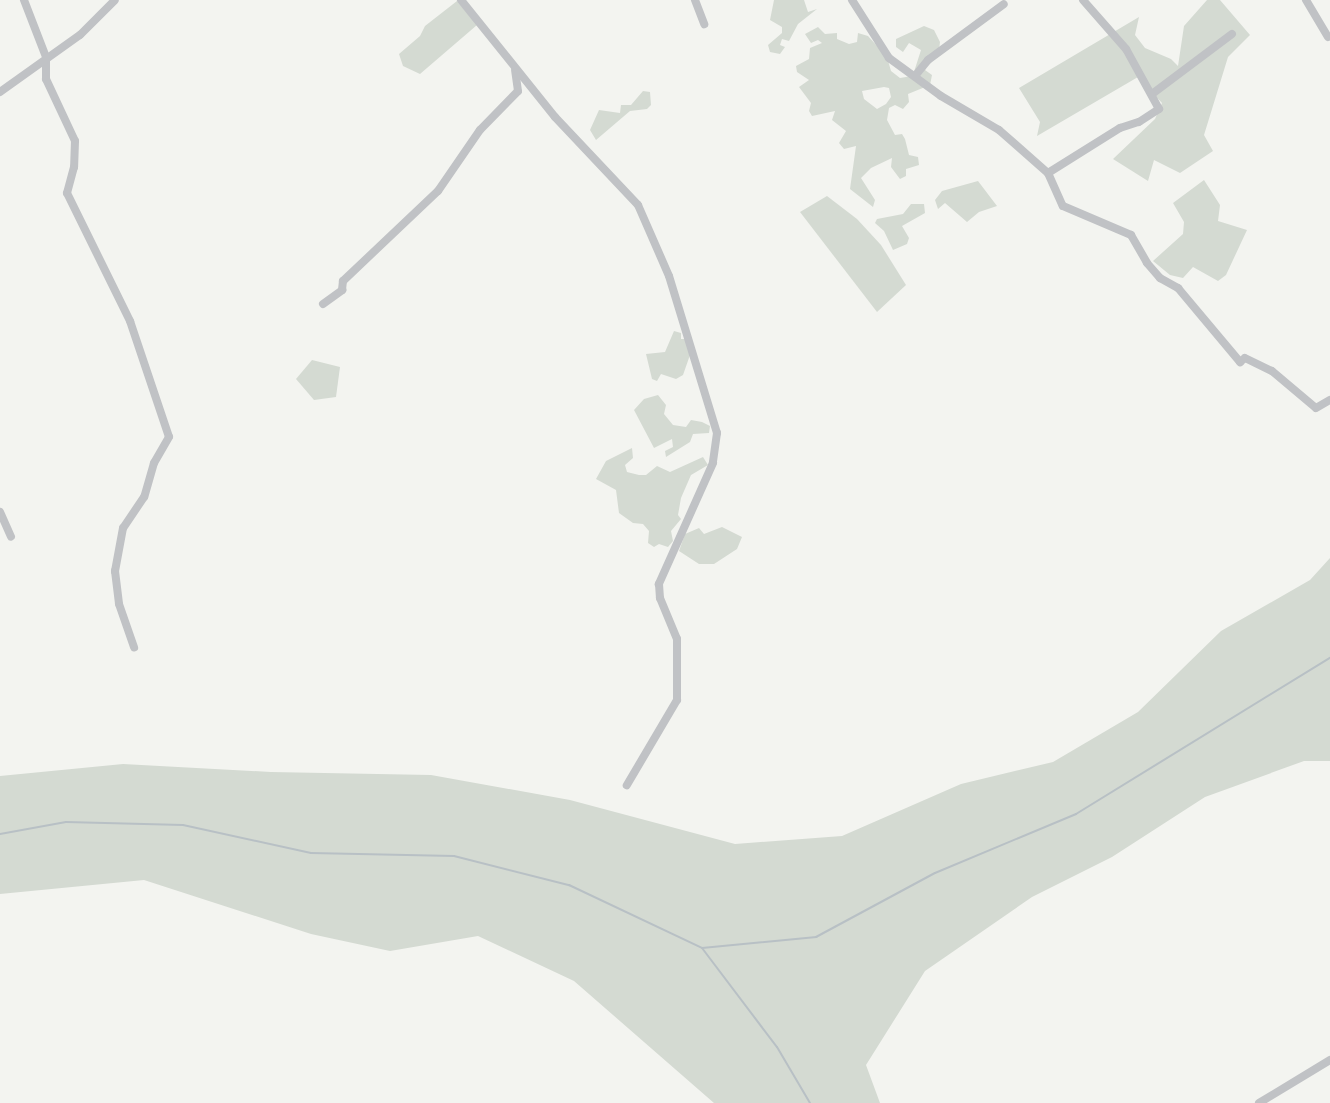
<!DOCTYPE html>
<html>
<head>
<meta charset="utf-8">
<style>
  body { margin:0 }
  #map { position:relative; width:1330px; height:1103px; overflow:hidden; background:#f3f4f0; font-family:"Archivo Narrow",sans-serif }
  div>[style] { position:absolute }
  .green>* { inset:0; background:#d4dad2 }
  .stream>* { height:2px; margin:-1px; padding:0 1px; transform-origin:1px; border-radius:1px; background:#b8c0c5 }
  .minor>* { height:8px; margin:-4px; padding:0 4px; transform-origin:4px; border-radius:4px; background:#c0c2c5 }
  span { translate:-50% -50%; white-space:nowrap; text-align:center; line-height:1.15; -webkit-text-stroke:6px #fff; paint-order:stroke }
</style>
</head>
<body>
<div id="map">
  <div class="green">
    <div style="clip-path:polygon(774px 0,804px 0,808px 12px,817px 9px,798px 24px,789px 41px,782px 39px,780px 45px,785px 47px,780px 54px,770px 52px,768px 45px,782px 33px,782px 27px,770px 20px)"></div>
    <div style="clip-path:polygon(1207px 0,1220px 0,1250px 35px,1228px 57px,1204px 135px,1213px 151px,1180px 173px,1154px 160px,1148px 181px,1113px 159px,1155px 119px,1162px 103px,1138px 77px,1037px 136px,1040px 122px,1019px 88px,1139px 17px,1135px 35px,1145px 48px,1171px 59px,1178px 66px,1184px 26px)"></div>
    <div style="clip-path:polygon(457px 1px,477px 25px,420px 74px,403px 66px,399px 54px,420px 36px,425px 26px)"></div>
    <div style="clip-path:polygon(evenodd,924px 26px,934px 30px,940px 42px,939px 50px,931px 54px,925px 70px,932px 75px,930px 85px,908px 94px,909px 102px,903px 109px,895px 105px,889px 108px,887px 120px,895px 135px,902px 134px,905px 139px,909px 155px,918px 157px,919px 165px,906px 169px,906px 176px,900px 179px,891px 167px,892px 158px,871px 168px,861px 178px,875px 200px,873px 207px,850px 189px,856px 146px,844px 149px,839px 143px,846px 131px,832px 120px,835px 111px,812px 116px,809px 111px,811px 103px,799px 87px,809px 80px,797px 72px,796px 66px,809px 59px,810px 48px,822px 43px,818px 40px,811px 43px,805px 34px,818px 27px,825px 34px,837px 33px,837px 39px,849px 44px,857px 42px,858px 33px,868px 36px,887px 57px,891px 71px,900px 78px,906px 77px,913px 75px,921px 50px,909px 43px,903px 52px,896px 47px,896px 39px,924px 26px,884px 87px,889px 88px,891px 97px,886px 104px,877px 109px,864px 99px,862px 91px,884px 87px)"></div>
    <div style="clip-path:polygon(643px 91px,650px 92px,651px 105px,647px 109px,630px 111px,596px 140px,590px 130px,599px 110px,620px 113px,621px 105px,631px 105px)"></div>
    <div style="clip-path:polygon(1204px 180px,1220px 205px,1218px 221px,1247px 230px,1226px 275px,1218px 281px,1193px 267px,1183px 278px,1170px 275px,1153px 261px,1183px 234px,1184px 222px,1173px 203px)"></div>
    <div style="clip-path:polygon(978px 181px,997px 206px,979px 212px,967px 222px,945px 203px,938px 209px,935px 200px,942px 191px)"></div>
    <div style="clip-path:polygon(827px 196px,857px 219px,881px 245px,906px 285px,877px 312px,800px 212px)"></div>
    <div style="clip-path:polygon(911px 204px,924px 204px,925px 213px,902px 226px,909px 238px,907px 244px,893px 250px,884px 231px,875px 223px,877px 219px,903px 214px)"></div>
    <div style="clip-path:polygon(674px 331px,681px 333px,681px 339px,687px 339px,690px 355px,683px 375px,676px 379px,661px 374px,657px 381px,652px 379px,646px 354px,665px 352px)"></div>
    <div style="clip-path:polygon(312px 360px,340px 367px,336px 397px,314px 400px,296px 379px)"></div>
    <div style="clip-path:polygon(658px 395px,666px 405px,664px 414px,673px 425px,686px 427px,691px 420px,702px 422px,710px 426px,709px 433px,693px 434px,690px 442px,666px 457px,665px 451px,673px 447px,672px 439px,654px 448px,634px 410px,644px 399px)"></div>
    <div style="clip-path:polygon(632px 448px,633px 458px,625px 465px,627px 472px,639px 475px,646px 475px,657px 466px,670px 472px,703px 457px,708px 465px,691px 475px,681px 498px,678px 515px,681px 519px,671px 531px,673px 541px,668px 547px,659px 544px,654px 547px,648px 543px,649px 531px,643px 524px,633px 523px,619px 513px,616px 490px,596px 479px,606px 461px)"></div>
    <div style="clip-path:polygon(722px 527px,742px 537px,737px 549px,714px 564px,699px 564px,679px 551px,685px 534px,699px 528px,704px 534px)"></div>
    <div style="clip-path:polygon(1330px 558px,1330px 761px,1304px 761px,1205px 797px,1112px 857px,1032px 897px,925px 971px,866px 1065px,880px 1103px,714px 1103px,574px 981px,478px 936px,390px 951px,311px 934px,144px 880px,0 894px,0 776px,123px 764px,271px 772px,431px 775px,570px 800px,735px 844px,842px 836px,961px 784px,1053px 762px,1138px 712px,1221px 631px,1310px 580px)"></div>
  </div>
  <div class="stream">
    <div style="left:0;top:834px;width:67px;rotate:-10.3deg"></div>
    <div style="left:66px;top:822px;width:117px;rotate:1.5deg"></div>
    <div style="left:183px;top:825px;width:131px;rotate:12.3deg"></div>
    <div style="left:311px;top:853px;width:143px;rotate:1.2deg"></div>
    <div style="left:454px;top:856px;width:119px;rotate:14.2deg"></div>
    <div style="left:569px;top:885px;width:147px;rotate:25.3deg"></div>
    <div style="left:702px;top:948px;width:115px;rotate:-5.5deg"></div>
    <div style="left:816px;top:937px;width:135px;rotate:-28.3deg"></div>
    <div style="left:935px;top:873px;width:153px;rotate:-22.7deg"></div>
    <div style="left:1076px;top:814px;width:298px;rotate:-31.6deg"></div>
    <div style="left:702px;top:948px;width:124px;rotate:52.9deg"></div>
    <div style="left:777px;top:1047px;width:65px;rotate:59.5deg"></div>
  </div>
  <div class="minor">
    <div style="left:24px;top:0;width:61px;rotate:68.9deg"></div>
    <div style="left:46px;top:57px;width:22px;rotate:90deg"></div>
    <div style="left:46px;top:79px;width:68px;rotate:64.9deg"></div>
    <div style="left:75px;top:141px;width:26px;rotate:92deg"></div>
    <div style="left:74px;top:167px;width:27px;rotate:105deg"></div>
    <div style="left:67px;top:193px;width:143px;rotate:63.8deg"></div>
    <div style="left:130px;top:321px;width:122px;rotate:71.4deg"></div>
    <div style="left:169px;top:437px;width:30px;rotate:120deg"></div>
    <div style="left:154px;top:463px;width:35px;rotate:106deg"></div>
    <div style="left:144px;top:497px;width:37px;rotate:124deg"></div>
    <div style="left:123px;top:528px;width:44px;rotate:100.5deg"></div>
    <div style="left:115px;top:571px;width:33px;rotate:83deg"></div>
    <div style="left:119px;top:604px;width:46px;rotate:70.8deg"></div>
    <div style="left:461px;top:0;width:150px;rotate:51.2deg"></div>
    <div style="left:555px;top:117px;width:121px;rotate:46.7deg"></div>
    <div style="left:638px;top:205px;width:77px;rotate:66.4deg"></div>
    <div style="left:669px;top:276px;width:164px;rotate:73deg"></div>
    <div style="left:717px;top:433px;width:30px;rotate:98deg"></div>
    <div style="left:713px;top:463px;width:133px;rotate:114.1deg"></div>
    <div style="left:659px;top:584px;width:14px;rotate:86deg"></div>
    <div style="left:660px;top:598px;width:44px;rotate:67.5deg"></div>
    <div style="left:677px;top:639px;width:61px;rotate:90deg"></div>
    <div style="left:677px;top:700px;width:99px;rotate:120.5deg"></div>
    <div style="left:695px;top:0;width:26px;rotate:69deg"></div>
    <div style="left:852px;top:0;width:69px;rotate:57.5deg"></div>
    <div style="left:889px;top:58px;width:64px;rotate:36.2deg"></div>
    <div style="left:941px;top:96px;width:67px;rotate:30.4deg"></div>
    <div style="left:999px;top:130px;width:65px;rotate:41.3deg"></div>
    <div style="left:1048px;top:173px;width:36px;rotate:66deg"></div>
    <div style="left:1063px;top:206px;width:74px;rotate:23.1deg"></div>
    <div style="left:1131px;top:235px;width:32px;rotate:60deg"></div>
    <div style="left:1147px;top:263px;width:20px;rotate:49deg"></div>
    <div style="left:1160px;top:278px;width:21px;rotate:29deg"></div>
    <div style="left:1178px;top:288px;width:97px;rotate:50deg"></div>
    <div style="left:1240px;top:362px;width:6px;rotate:-39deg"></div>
    <div style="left:1245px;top:358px;width:30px;rotate:26deg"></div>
    <div style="left:1272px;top:371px;width:57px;rotate:40.1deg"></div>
    <div style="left:1316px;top:408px;width:16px;rotate:-30deg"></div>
    <div style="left:1306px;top:0;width:43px;rotate:59.3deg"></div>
    <div style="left:915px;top:76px;width:21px;rotate:-51deg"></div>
    <div style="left:928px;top:60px;width:94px;rotate:-36.4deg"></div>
    <div style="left:0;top:92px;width:98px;rotate:-35.5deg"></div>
    <div style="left:80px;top:35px;width:49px;rotate:-45deg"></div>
    <div style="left:1152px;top:94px;width:100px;rotate:-36.9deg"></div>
    <div style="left:1048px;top:173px;width:85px;rotate:-32deg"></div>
    <div style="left:1120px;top:128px;width:20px;rotate:-18deg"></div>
    <div style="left:1139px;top:122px;width:24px;rotate:-33deg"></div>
    <div style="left:1159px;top:109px;width:68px;rotate:-118.8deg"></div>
    <div style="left:1126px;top:49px;width:65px;rotate:-131.3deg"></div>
    <div style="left:323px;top:304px;width:24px;rotate:-36deg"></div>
    <div style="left:342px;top:290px;width:9px;rotate:-84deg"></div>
    <div style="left:343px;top:281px;width:131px;rotate:-43.5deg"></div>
    <div style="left:438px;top:191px;width:74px;rotate:-55.5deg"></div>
    <div style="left:480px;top:130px;width:54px;rotate:-45.7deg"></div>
    <div style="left:518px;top:91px;width:21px;rotate:-98deg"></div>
    <div style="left:0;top:512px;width:27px;rotate:66deg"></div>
    <div style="left:1259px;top:1103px;width:83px;rotate:-31.2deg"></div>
  </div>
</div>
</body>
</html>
